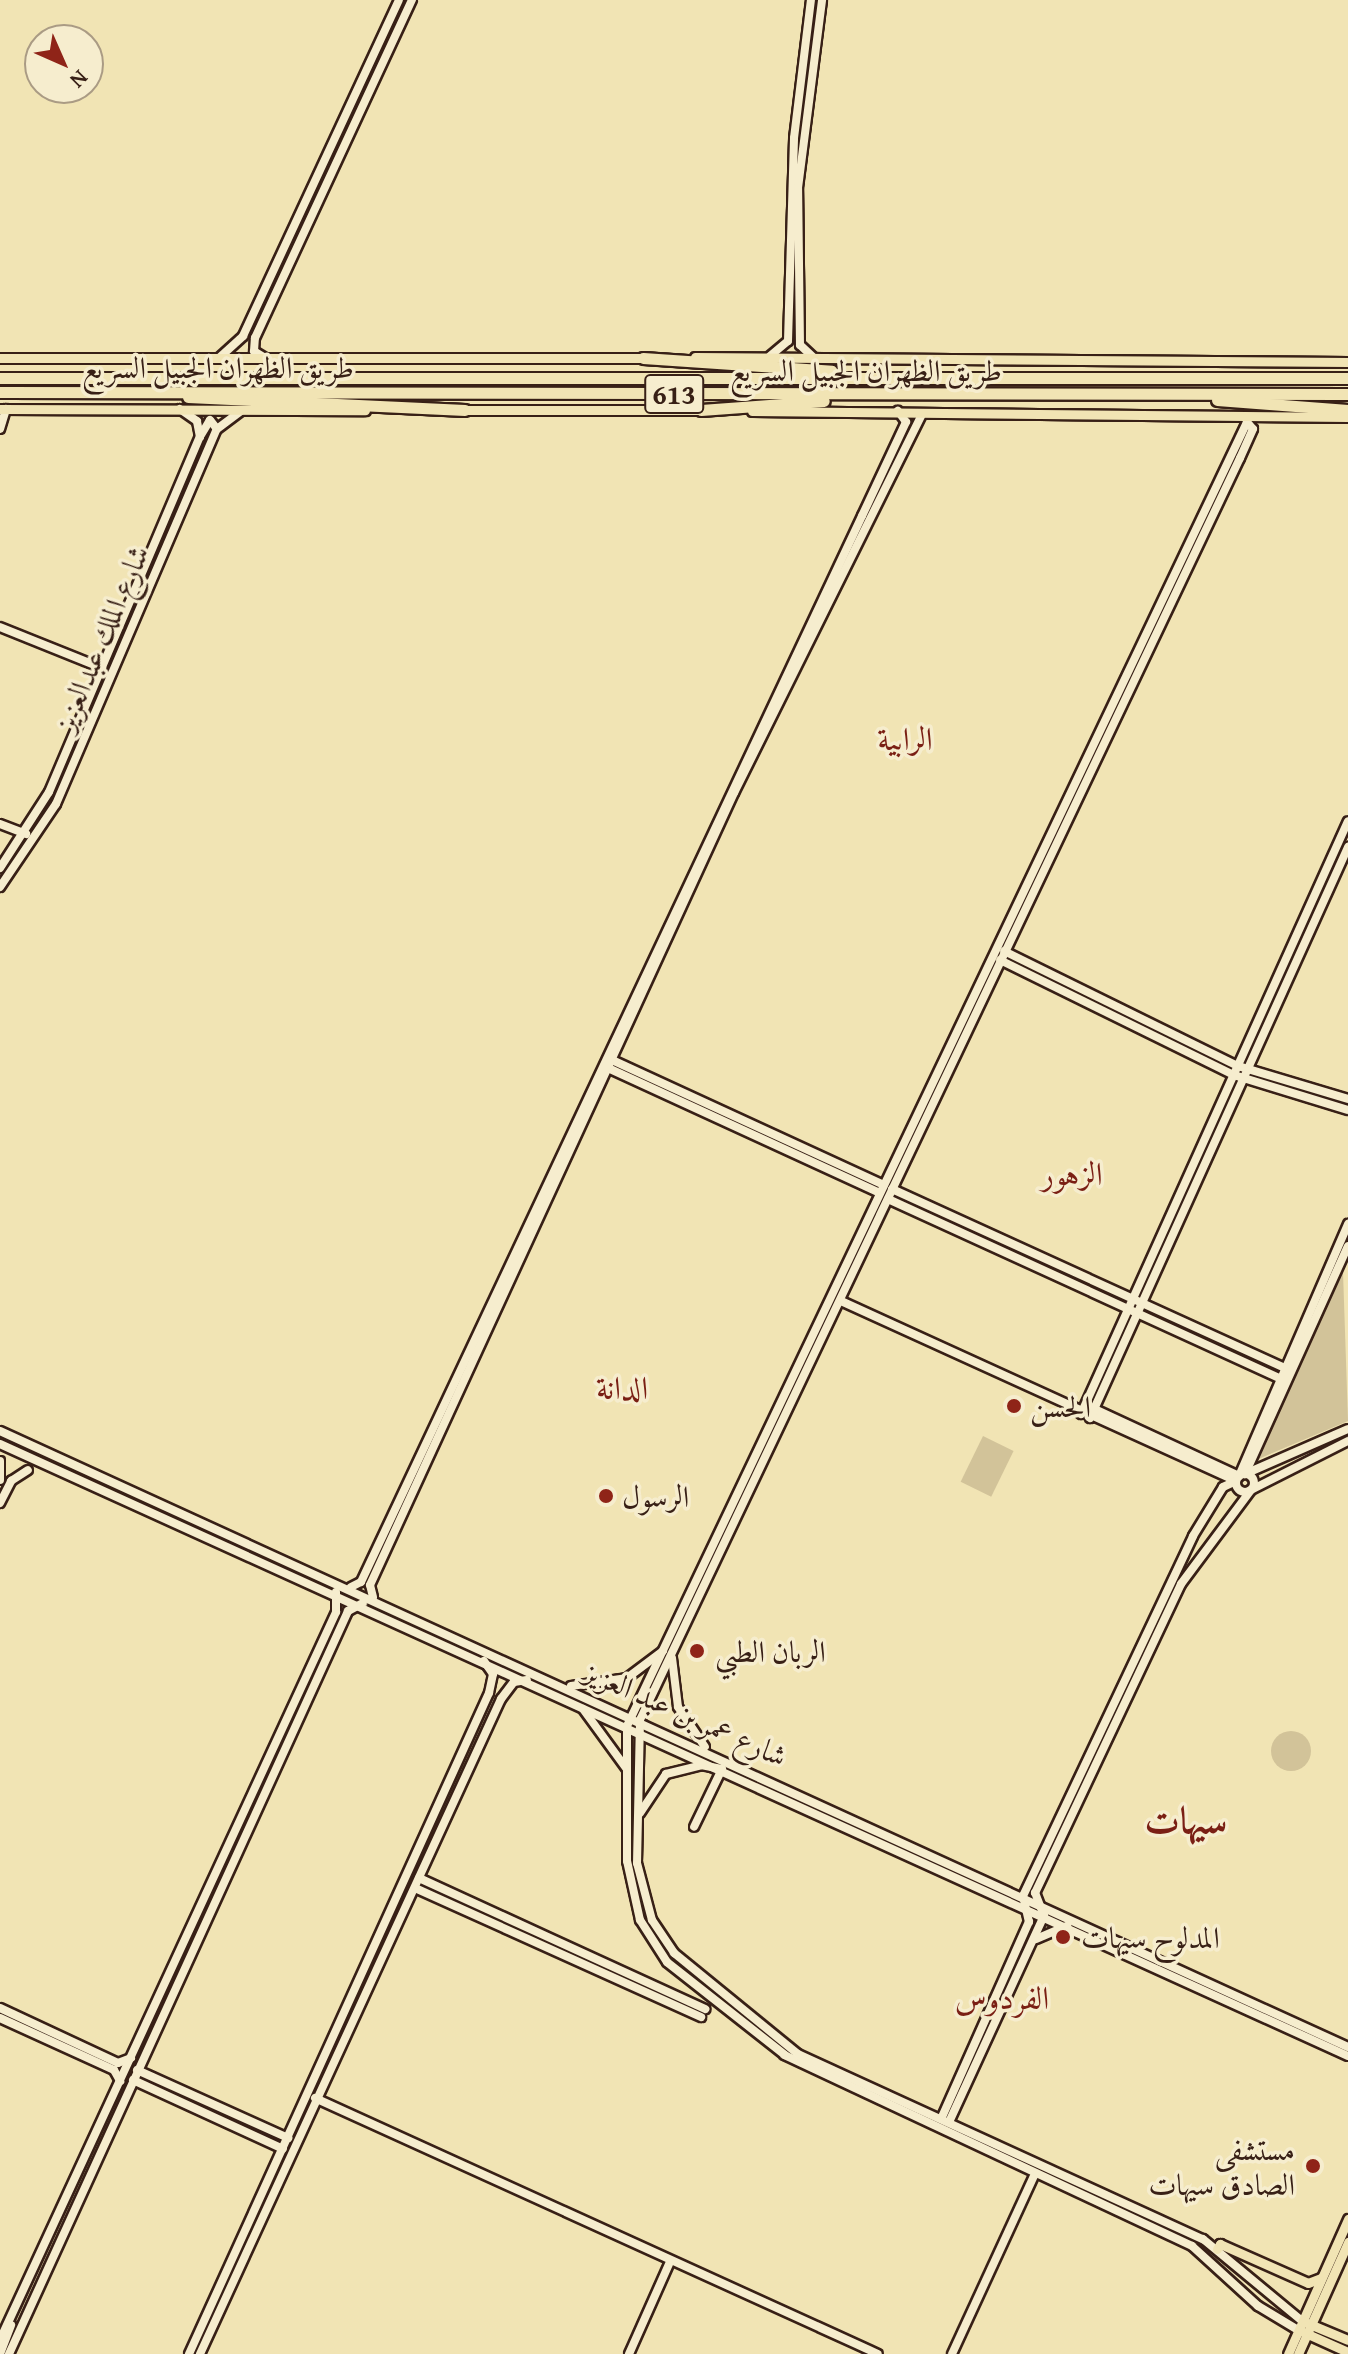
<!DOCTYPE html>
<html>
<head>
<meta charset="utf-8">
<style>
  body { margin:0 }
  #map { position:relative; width:1348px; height:2354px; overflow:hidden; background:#f1e4b4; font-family:"Gentium Book Plus",Amiri,serif }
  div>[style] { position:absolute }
  .green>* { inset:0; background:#d2c399; transform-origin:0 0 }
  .round { border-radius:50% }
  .roads { filter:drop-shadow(2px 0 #382016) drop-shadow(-2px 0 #382016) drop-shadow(0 2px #382016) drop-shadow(0 -2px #382016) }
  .secondary>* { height:8px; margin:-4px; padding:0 4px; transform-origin:4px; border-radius:4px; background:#f6edce }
  .secondary>.ring { margin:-4px; padding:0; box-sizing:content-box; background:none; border:8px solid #f6edce; border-radius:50% }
  .primary>* { height:9px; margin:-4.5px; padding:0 4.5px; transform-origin:4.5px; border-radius:4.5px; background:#f1e4b4 }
  .highway>* { height:11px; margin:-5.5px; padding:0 5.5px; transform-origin:5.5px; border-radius:5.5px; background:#f1e4b4 }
  .dots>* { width:22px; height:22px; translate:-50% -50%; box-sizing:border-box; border:4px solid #f6edce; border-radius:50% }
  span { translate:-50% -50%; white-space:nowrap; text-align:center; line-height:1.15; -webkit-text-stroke:7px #f6edce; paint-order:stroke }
  .shield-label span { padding:2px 6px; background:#f6edce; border:2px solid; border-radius:6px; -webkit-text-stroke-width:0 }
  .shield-label { font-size:28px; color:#382016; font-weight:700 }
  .street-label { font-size:30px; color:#382016 }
  .poi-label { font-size:30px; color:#382016 }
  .left { translate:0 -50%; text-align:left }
  .right { translate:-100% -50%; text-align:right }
  .neighbourhood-label { font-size:32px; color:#7a1f14 }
  .district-label { font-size:38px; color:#7a1f14; font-weight:700 }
  .north { position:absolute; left:24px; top:24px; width:80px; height:80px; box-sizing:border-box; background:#f6edce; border:2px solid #aa9b84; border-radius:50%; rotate:135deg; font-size:22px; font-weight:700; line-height:32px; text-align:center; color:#382016 }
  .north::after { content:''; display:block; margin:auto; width:28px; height:36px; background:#8f2418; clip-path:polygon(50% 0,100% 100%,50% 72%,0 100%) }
</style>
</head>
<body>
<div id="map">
  <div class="green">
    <div style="clip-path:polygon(1343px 1272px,1348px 1421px,1256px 1460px)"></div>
    <div style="left:983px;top:1436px;width:34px;height:51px;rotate:26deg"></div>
    <div class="round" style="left:1271px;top:1731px;width:40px;height:40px"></div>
  </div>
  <div class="roads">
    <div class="secondary">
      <div style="left:770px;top:356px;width:23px;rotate:-40deg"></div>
      <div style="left:788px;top:341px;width:203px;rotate:-88.3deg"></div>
      <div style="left:794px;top:138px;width:139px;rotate:-83deg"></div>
      <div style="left:220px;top:357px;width:31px;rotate:-42deg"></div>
      <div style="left:243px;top:336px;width:370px;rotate:-65.1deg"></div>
      <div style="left:265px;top:358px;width:13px;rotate:-148deg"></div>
      <div style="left:254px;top:351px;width:13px;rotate:-86deg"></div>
      <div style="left:255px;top:338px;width:373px;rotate:-65.1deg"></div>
      <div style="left:814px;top:358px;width:19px;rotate:-137deg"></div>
      <div style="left:800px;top:345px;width:157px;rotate:-90.7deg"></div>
      <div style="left:798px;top:188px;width:190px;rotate:-82.7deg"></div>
      <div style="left:0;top:429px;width:21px;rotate:-73deg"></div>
      <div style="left:201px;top:435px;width:17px;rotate:-59deg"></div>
      <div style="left:210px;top:420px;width:11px;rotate:52deg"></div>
      <div style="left:0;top:627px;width:110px;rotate:21.9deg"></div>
      <div style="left:0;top:824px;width:28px;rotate:21deg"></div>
      <div style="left:0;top:868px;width:90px;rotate:-57.2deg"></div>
      <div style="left:49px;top:792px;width:386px;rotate:-67deg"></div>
      <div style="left:200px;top:437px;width:16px;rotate:-101deg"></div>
      <div style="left:197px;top:421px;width:21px;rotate:-145deg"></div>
      <div style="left:0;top:887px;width:100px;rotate:-56deg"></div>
      <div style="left:56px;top:804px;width:408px;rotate:-66.8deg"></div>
      <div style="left:217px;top:429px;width:30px;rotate:-37deg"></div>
      <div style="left:1004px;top:951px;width:261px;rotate:26.2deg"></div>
      <div style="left:1238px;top:1066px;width:115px;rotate:16.7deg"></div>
      <div style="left:1000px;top:960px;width:261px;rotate:26.2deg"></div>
      <div style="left:1234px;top:1075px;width:119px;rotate:17.1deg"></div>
      <div style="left:612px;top:1060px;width:299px;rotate:24.7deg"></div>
      <div style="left:608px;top:1068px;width:299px;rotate:24.7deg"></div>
      <div style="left:892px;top:1189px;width:429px;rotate:24.5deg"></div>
      <div style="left:888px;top:1199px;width:428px;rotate:24.6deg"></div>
      <div style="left:841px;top:1301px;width:434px;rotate:24.5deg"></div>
      <div style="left:1090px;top:1407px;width:164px;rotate:24.8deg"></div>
      <div style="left:1239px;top:1476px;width:275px;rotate:-66.6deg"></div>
      <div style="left:1081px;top:1414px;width:650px;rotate:-65.76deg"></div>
      <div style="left:1090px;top:1418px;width:627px;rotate:-65.68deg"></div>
      <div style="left:0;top:1431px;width:1482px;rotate:24.56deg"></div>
      <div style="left:0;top:1444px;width:1480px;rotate:24.42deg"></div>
      <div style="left:0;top:1461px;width:19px;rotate:90deg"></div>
      <div style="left:1245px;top:1474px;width:250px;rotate:-65.7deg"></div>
      <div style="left:1245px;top:1474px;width:112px;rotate:-23.6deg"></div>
      <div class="ring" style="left:1236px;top:1474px;width:10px;height:10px"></div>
      <div style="left:0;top:1503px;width:25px;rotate:-63deg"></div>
      <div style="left:11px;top:1481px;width:20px;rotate:-33deg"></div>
      <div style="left:351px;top:1587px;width:11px;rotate:-27deg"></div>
      <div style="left:361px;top:1582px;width:1178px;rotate:-64.83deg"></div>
      <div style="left:862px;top:516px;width:104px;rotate:-64.9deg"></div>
      <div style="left:906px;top:422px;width:14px;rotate:-126deg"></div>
      <div style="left:373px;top:1597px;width:12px;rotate:-104deg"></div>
      <div style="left:370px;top:1585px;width:872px;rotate:-65.32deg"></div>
      <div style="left:734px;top:793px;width:424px;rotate:-63.6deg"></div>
      <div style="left:672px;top:1658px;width:49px;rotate:83deg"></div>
      <div style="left:678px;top:1707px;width:48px;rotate:56deg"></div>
      <div style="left:571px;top:1686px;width:57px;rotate:-8.1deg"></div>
      <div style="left:627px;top:1678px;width:45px;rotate:-36.9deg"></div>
      <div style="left:583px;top:1709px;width:73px;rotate:53.9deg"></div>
      <div style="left:640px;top:1813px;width:47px;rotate:-56.3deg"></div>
      <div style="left:666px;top:1774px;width:36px;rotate:-14deg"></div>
      <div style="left:701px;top:1765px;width:21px;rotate:11deg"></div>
      <div style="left:722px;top:1769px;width:64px;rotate:115.8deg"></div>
      <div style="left:419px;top:1878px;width:315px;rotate:24.6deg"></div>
      <div style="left:415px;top:1888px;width:314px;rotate:24.3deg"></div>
      <div style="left:1036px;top:1939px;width:34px;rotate:-23deg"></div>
      <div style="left:0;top:2008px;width:130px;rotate:25deg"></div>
      <div style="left:118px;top:2063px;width:14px;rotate:-21deg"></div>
      <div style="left:0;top:2018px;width:125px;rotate:24.5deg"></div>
      <div style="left:114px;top:2070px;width:13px;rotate:61deg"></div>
      <div style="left:137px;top:2070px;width:166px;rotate:24.2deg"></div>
      <div style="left:133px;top:2080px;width:165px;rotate:24.7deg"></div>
      <div style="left:315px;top:2098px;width:618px;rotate:24.45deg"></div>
      <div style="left:942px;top:2117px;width:214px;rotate:-66deg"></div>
      <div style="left:1029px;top:1922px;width:27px;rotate:-103deg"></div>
      <div style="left:1023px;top:1896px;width:398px;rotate:-64.7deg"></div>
      <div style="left:1193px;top:1536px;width:57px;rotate:-58.5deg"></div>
      <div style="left:1223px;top:1487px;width:14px;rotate:-25deg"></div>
      <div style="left:950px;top:2120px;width:225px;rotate:-65.3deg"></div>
      <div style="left:1044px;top:1916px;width:25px;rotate:-111deg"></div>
      <div style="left:1035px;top:1893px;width:342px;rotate:-64.7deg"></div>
      <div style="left:1181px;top:1584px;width:117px;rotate:-53.3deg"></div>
      <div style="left:1251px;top:1490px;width:109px;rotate:-26.8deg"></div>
      <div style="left:1298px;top:2330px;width:47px;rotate:-149deg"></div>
      <div style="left:1258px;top:2306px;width:89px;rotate:-137.7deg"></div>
      <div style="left:1192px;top:2246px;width:450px;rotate:-154.9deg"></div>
      <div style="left:785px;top:2055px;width:150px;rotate:-141.8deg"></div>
      <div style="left:667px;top:1962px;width:50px;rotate:-122.7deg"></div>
      <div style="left:640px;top:1920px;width:60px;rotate:-102.4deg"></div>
      <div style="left:627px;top:1861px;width:135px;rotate:-90deg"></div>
      <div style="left:627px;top:1726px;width:1444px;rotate:-64.57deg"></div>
      <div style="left:1247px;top:422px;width:9px;rotate:49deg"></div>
      <div style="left:1253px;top:429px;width:32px;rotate:114deg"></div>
      <div style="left:1240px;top:458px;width:1397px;rotate:115.43deg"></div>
      <div style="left:640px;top:1720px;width:143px;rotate:91.2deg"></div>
      <div style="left:637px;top:1863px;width:59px;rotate:75.3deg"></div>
      <div style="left:652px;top:1920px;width:40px;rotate:56deg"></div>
      <div style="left:674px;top:1953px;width:160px;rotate:39.2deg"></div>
      <div style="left:798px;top:2054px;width:445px;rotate:24.6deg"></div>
      <div style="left:1203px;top:2239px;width:129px;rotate:39.6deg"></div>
      <div style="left:0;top:2340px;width:802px;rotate:-65.22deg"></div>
      <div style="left:336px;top:1612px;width:20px;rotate:-90deg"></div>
      <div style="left:0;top:2354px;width:31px;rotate:-69deg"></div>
      <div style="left:9px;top:2354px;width:817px;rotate:-65.47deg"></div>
      <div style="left:348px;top:1611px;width:17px;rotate:-28deg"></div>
      <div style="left:189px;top:2354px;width:726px;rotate:-65.59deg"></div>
      <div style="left:489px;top:1693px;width:19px;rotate:-78deg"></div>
      <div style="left:493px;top:1674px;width:16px;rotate:-125deg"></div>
      <div style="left:200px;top:2354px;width:721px;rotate:-65.32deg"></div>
      <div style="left:501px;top:1699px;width:21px;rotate:-53deg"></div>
      <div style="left:514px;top:1682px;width:13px;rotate:-9deg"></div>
      <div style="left:629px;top:2354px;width:101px;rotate:-66deg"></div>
      <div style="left:952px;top:2354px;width:196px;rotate:-65.3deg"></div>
    </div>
    <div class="primary">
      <div style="left:695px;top:357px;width:653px;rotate:0.44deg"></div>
      <div style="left:0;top:358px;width:649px"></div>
      <div style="left:0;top:409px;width:365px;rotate:0.2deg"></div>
      <div style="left:460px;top:410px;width:245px"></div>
      <div style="left:752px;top:411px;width:596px;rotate:0.58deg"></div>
      <div style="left:1217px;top:2249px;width:6px;rotate:-59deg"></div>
      <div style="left:1220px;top:2244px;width:96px;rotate:23.9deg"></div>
      <div style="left:1308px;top:2283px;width:14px;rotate:-21deg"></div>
      <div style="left:1307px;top:2323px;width:44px;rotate:22.5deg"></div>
      <div style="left:1301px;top:2331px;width:51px;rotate:24.1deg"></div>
      <div style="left:1288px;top:2354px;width:148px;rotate:-66deg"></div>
      <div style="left:1298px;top:2354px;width:123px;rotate:-65.9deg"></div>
    </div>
    <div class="highway">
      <div style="left:643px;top:358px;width:189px;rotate:3.9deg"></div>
      <div style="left:0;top:378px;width:1348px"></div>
      <div style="left:0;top:392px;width:1348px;rotate:0.09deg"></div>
      <div style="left:188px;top:397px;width:277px;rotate:2.7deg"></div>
      <div style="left:1217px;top:400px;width:131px;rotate:4.4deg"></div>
      <div style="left:701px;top:410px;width:123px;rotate:-4.2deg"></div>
    </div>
  </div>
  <div class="dots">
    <div style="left:1014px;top:1406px;background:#8f2418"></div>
    <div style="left:606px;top:1496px;background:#8f2418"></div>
    <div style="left:697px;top:1651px;background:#8f2418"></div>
    <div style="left:1063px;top:1937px;background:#8f2418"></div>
    <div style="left:1313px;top:2166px;background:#8f2418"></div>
  </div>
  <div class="shield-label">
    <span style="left:674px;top:394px">613</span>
  </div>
  <div class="street-label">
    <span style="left:218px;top:367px">طريق الظهران الجبيل السريع</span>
    <span style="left:866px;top:370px">طريق الظهران الجبيل السريع</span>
    <span style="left:101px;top:638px;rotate:-67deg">شارع الملك عبدالعزيز</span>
    <span style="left:686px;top:1713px;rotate:24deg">شارع عمر بن عبد العزيز</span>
  </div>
  <div class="poi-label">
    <span class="left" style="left:1030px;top:1406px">الحسن</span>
    <span class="left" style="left:622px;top:1496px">الرسول</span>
    <span class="left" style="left:715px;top:1651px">الربان الطبي</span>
    <span class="left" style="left:1081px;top:1937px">المدلوح سيهات</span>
    <span class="right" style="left:1295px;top:2166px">مستشفى<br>الصادق سيهات</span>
  </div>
  <div class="neighbourhood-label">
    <span style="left:905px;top:739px">الرابية</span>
    <span style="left:1072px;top:1174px">الزهور</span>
    <span style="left:622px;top:1388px">الدانة</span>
    <span style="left:1002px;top:1998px">الفردوس</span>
  </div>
  <div class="district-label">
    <span style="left:1186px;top:1820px">سيهات</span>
  </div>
  <div class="north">N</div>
</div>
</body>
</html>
